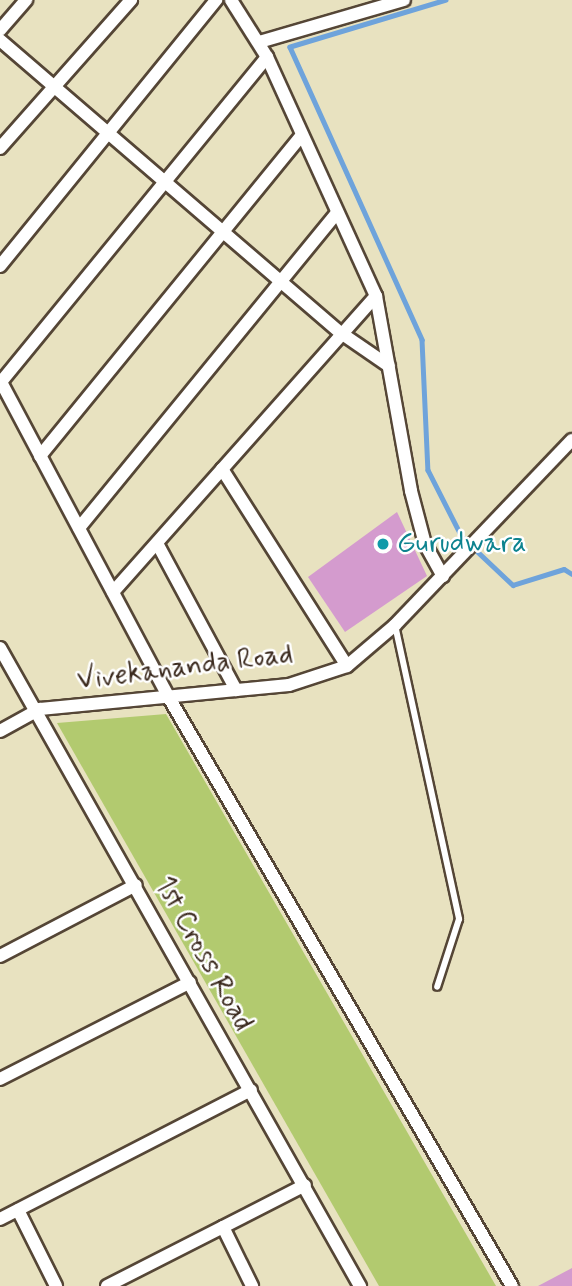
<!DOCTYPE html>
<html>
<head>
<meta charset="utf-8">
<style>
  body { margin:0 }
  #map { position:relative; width:572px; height:1286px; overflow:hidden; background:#e8e2c0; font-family:Mynerve,sans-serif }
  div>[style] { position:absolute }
  .green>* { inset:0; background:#b2ca6f }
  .stream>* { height:4.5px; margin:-2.25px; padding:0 2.25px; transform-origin:2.25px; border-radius:2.25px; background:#6ea3db }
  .building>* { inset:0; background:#d49bce }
  .roads { filter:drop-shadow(2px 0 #554636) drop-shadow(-2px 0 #554636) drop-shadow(0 2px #554636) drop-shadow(0 -2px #554636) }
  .lane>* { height:6px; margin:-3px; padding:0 3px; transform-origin:3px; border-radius:3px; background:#fff }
  .street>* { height:12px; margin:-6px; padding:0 6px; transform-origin:6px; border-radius:6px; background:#fff }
  .dots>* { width:19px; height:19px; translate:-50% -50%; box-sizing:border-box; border:4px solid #fff; border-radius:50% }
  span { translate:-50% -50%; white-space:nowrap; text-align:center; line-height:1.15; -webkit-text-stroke:5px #fff; paint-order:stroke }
  .culture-label { font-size:28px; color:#0d838f }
  .left { translate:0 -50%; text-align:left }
  .street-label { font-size:28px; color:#3b2a1e }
</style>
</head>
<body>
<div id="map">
  <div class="green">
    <div style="clip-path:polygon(166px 714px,496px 1286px,379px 1286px,57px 723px)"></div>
  </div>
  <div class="stream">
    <div style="left:446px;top:0;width:163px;rotate:163.2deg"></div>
    <div style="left:290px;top:47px;width:321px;rotate:65.7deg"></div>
    <div style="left:422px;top:340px;width:130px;rotate:87.4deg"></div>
    <div style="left:428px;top:470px;width:75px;rotate:63.1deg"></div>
    <div style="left:462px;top:537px;width:70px;rotate:43.3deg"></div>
    <div style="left:513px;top:585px;width:53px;rotate:-17.4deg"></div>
    <div style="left:564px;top:569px;width:9px;rotate:32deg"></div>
  </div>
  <div class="building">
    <div style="clip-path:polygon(397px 512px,427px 576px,345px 632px,308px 577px)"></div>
    <div style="clip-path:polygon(572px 1268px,572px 1286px,538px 1286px)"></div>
  </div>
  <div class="roads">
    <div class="lane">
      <div style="left:395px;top:625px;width:301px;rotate:77.7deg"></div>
      <div style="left:459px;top:919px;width:71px;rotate:107.9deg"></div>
    </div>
    <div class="street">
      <div style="left:231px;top:0;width:67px;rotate:57.7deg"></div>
      <div style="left:267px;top:57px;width:263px;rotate:65.5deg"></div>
      <div style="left:376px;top:296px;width:198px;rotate:79.8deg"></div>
      <div style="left:411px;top:491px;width:55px;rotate:75.2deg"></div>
      <div style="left:425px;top:544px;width:37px;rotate:61deg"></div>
      <div style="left:0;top:30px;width:40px;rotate:-49deg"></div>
      <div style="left:0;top:40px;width:450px;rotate:40.7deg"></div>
      <div style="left:341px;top:333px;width:58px;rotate:34.5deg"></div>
      <div style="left:259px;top:42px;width:151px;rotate:-16.2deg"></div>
      <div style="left:0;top:148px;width:198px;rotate:-48.5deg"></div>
      <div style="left:0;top:266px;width:343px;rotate:-50.9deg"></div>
      <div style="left:0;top:380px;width:358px;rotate:62deg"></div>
      <div style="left:168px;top:696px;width:683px;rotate:59.76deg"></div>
      <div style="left:1px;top:382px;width:420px;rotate:-50.7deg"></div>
      <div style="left:40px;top:456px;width:414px;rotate:-50.8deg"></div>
      <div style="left:222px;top:469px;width:233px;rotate:57.6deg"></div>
      <div style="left:79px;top:528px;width:407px;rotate:-50.7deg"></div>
      <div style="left:158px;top:545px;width:165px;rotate:61.7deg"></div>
      <div style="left:113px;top:592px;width:396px;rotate:-48.4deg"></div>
      <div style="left:0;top:648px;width:733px;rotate:60.57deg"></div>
      <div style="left:0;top:731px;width:46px;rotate:-28.8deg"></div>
      <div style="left:40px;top:709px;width:250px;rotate:-5.5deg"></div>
      <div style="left:289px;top:685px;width:61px;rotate:-18.1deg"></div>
      <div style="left:347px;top:666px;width:63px;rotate:-40.5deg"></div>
      <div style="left:395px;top:625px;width:256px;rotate:-46.3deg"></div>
      <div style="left:0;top:956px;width:153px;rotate:-27.6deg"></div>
      <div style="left:0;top:1079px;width:213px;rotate:-27deg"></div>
      <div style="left:18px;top:1210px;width:85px;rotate:63.4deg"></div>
      <div style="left:0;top:1219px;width:282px;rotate:-27.2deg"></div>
      <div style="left:223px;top:1227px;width:66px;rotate:63.8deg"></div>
      <div style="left:107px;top:1286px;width:222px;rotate:-27deg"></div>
    </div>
  </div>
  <div class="dots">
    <div style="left:383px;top:544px;background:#0f9aa8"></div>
  </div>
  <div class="culture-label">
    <span class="left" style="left:397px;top:544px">Gurudwara</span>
  </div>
  <div class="street-label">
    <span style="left:185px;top:668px;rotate:-7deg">Vivekananda Road</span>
    <span style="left:203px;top:954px;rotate:61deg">1st Cross Road</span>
  </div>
</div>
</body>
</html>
